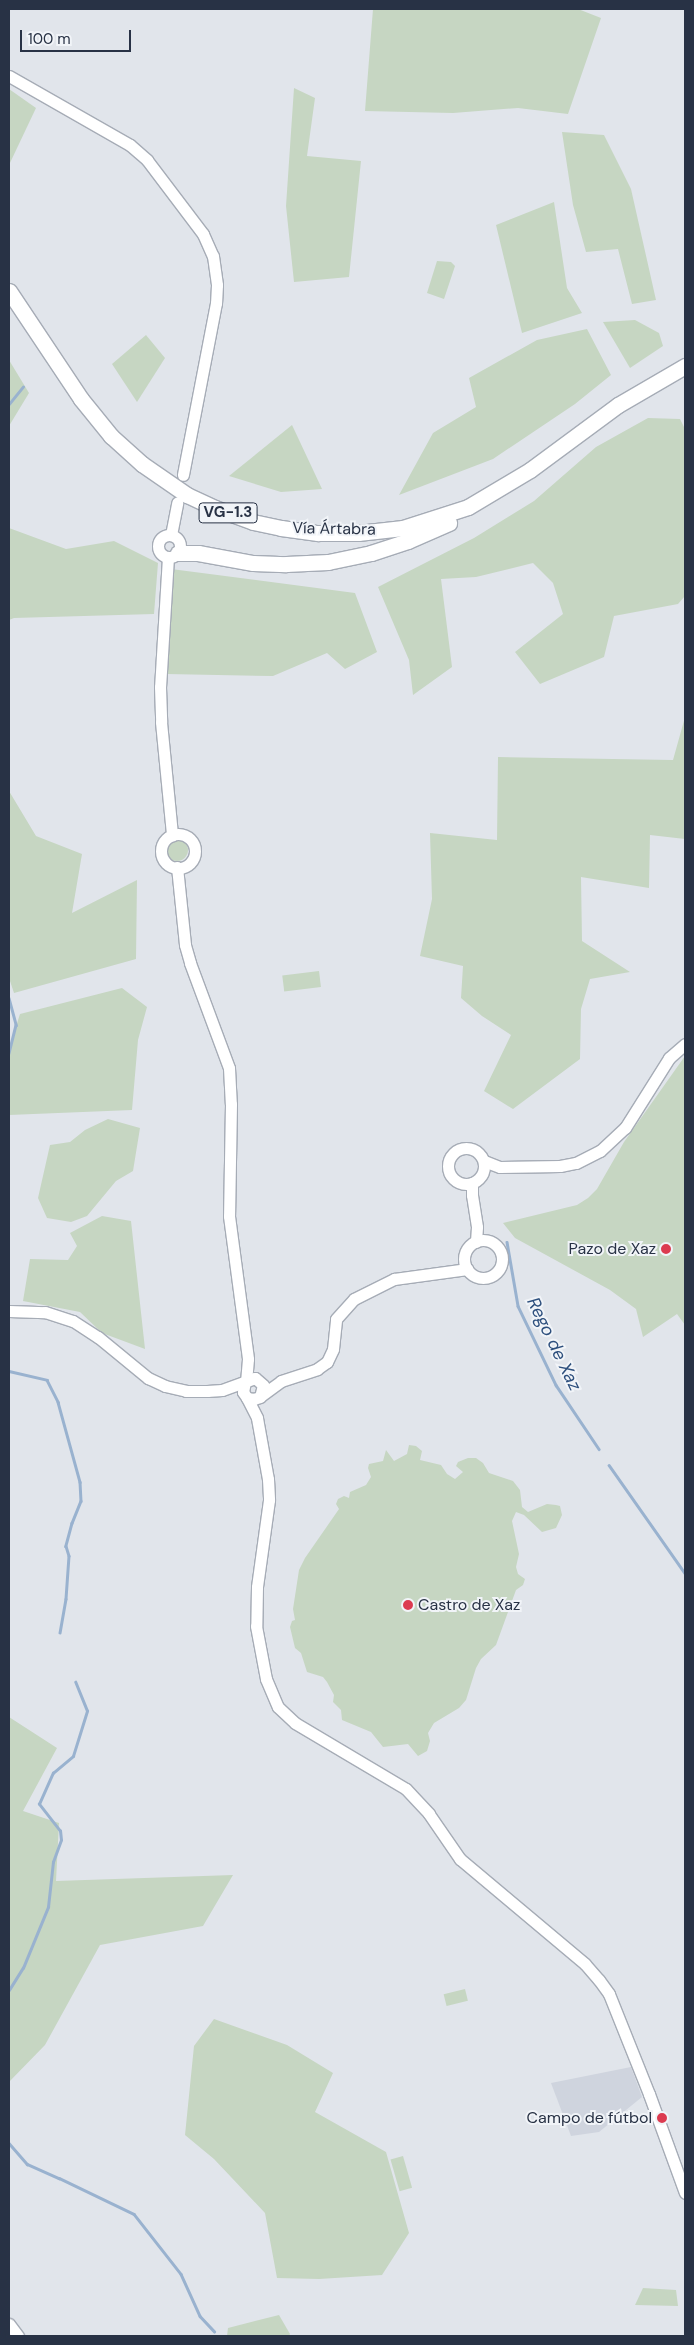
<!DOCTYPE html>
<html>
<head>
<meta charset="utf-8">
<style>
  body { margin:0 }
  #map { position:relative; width:694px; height:2345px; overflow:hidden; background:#e1e5eb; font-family:"DM Sans",sans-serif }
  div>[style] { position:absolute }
  .built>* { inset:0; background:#cfd4de }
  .green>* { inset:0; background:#c6d6c2; transform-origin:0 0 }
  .round { border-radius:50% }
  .stream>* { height:2.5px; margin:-1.25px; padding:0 1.25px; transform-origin:1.25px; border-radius:1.25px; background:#99b2cf }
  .roads { filter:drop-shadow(1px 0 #a6acb6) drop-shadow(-1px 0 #a6acb6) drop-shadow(0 1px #a6acb6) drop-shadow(0 -1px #a6acb6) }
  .secondary>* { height:11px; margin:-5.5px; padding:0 5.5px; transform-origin:5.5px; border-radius:5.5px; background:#fff }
  .secondary>.ring { margin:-5.5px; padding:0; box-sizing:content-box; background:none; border:11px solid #fff; border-radius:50% }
  .highway>* { height:15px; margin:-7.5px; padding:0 7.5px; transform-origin:7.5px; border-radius:7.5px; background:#fff }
  .dots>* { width:14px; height:14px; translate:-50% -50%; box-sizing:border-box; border:2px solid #f1f4f8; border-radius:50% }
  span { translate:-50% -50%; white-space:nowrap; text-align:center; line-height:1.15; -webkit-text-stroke:4px #f1f4f8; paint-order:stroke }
  .shield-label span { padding:1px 4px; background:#f1f4f8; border:1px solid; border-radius:4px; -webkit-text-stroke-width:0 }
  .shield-label { font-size:15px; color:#283245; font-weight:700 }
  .street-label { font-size:16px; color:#283245 }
  .poi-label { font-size:16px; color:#283245 }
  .right { translate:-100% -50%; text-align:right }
  .left { translate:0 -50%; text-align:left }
  .water-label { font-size:18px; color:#2d4f7d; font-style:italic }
  .frame { position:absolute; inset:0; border:10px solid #283245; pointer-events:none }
  .scale { position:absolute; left:20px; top:30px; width:111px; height:22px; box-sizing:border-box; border:2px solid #283245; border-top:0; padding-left:6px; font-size:15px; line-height:18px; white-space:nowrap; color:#283245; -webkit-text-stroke:4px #f1f4f8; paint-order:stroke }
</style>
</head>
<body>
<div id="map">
  <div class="built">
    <div style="clip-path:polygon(631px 2067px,642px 2097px,599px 2132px,571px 2136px,551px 2083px)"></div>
  </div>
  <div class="green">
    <div style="clip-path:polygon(373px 9px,578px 9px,601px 18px,568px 114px,518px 108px,453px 113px,365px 111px)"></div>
    <div style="clip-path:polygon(294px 88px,315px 98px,307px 156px,361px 161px,349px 277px,294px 282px,286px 206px)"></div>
    <div style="clip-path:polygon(9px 89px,36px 108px,9px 165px)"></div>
    <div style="clip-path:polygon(562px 132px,604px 135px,631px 189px,656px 300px,632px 304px,618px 249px,586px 252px,573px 205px)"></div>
    <div style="clip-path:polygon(554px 202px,567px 288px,582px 313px,522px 333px,496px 225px)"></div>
    <div style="clip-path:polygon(437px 261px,451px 262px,455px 266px,444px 299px,427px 293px)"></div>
    <div style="clip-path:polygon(635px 320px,659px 333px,663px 346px,630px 368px,603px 322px)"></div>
    <div style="clip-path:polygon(587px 329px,611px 375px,575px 404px,493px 459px,399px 495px,433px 433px,476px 407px,469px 378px,537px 340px)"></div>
    <div style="clip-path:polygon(146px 335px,165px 358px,137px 402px,112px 364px)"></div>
    <div style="clip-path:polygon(9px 360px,29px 393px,9px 426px)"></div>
    <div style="clip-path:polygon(648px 418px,680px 419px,685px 429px,685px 596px,678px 604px,614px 616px,604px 657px,540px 684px,515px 652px,563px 614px,553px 583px,533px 563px,476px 577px,441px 579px,452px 667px,413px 695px,409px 660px,378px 587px,474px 538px,534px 501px,596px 447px)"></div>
    <div style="clip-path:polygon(292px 425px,322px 489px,281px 492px,229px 476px)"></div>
    <div style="clip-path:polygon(9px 528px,66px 549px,114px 541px,158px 563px,154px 614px,14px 618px,9px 620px)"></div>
    <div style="clip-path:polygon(171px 569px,355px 593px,377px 652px,345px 669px,327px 653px,273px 676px,166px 674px)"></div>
    <div style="clip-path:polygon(685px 717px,685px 839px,650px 835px,649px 888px,581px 877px,582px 941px,630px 972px,590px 979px,581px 1009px,580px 1059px,513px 1109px,484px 1091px,511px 1035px,482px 1016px,461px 998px,463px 966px,420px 956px,432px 899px,430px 833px,497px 840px,498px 757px,673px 760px)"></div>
    <div style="clip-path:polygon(9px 791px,36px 836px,82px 854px,72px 913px,137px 880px,136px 959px,14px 993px,9px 978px)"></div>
    <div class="round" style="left:166px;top:839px;width:22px;height:22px"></div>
    <div style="left:319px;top:971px;width:16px;height:37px;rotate:83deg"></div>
    <div style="clip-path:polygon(122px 988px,147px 1007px,138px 1040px,132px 1110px,9px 1115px,9px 1048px,20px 1014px)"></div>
    <div style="clip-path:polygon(685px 1056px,685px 1325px,677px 1314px,643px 1337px,636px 1309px,610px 1290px,515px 1238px,503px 1223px,577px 1205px,588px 1198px,597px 1189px,624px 1142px)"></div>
    <div style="clip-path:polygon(108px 1119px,140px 1128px,133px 1171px,116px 1181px,87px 1216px,71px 1222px,47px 1218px,38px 1198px,50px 1145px,70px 1142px,85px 1130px)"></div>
    <div style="clip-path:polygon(102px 1216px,131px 1221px,145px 1349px,102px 1333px,80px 1312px,23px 1301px,30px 1259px,68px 1260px,77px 1246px,70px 1233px)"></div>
    <div style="clip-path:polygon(409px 1445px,416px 1446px,422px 1451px,420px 1460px,441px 1465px,447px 1474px,455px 1479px,463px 1472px,456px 1466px,458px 1462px,468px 1458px,476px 1458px,483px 1463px,489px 1473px,513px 1481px,520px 1490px,522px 1507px,528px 1512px,547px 1504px,556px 1505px,560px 1506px,562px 1515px,556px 1528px,542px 1532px,524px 1515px,516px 1512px,512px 1521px,519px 1554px,516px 1567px,518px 1574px,525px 1579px,523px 1585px,516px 1590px,496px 1645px,481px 1659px,476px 1668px,466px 1700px,459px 1708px,434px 1723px,428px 1733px,430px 1741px,427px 1751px,418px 1756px,408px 1744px,383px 1747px,371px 1732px,342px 1720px,341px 1710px,333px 1702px,334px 1695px,327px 1682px,323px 1677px,307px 1672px,301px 1653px,295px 1648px,290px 1627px,292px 1621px,295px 1620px,293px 1609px,299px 1570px,305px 1558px,339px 1509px,336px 1504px,338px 1499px,344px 1496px,349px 1498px,350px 1492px,366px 1485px,371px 1477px,368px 1468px,369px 1464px,383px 1461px,386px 1450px,394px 1461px,407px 1454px)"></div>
    <div style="clip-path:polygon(9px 1717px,57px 1748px,23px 1811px,59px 1823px,56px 1881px,233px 1875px,203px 1926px,100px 1945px,45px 2045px,9px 2082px)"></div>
    <div style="left:465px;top:1989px;width:12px;height:22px;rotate:76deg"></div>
    <div style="clip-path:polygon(214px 2019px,287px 2045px,333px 2073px,315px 2112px,386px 2152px,409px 2233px,382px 2275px,319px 2279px,277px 2278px,265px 2213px,214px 2159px,185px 2135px,194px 2046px)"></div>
    <div style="left:403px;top:2156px;width:33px;height:13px;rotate:74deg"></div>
    <div style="clip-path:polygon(643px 2288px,676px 2290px,678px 2306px,635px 2305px)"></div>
    <div style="clip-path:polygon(279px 2315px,290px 2334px,289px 2336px,227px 2336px,228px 2328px)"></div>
  </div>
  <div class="stream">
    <div style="left:9px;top:404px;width:22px;rotate:-51deg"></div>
    <div style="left:9px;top:998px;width:28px;rotate:75deg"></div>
    <div style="left:16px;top:1025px;width:29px;rotate:104deg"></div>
    <div style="left:507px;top:1242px;width:65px;rotate:80.2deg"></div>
    <div style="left:518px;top:1306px;width:88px;rotate:64.3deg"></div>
    <div style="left:556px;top:1385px;width:77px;rotate:56.1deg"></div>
    <div style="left:9px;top:1371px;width:39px;rotate:13deg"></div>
    <div style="left:47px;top:1380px;width:25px;rotate:63deg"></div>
    <div style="left:58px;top:1402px;width:83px;rotate:74.6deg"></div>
    <div style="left:80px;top:1482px;width:19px;rotate:87deg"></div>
    <div style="left:81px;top:1501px;width:24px;rotate:112deg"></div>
    <div style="left:72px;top:1523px;width:24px;rotate:105deg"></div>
    <div style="left:66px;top:1546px;width:10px;rotate:73deg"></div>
    <div style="left:69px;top:1556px;width:43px;rotate:94deg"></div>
    <div style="left:66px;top:1599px;width:34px;rotate:100deg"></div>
    <div style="left:609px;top:1465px;width:132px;rotate:54.9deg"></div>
    <div style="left:9px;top:1990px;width:26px;rotate:-58deg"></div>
    <div style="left:23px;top:1968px;width:66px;rotate:-67.7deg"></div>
    <div style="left:48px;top:1907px;width:45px;rotate:-83.7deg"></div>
    <div style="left:53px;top:1862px;width:23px;rotate:-70deg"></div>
    <div style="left:61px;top:1840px;width:9px;rotate:-96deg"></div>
    <div style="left:60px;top:1831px;width:34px;rotate:-128deg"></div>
    <div style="left:39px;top:1804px;width:34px;rotate:-66deg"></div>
    <div style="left:53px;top:1773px;width:26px;rotate:-40deg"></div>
    <div style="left:73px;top:1756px;width:47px;rotate:-72.7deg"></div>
    <div style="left:87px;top:1711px;width:31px;rotate:-112deg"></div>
    <div style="left:9px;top:2143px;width:28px;rotate:49deg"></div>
    <div style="left:27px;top:2164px;width:35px;rotate:24deg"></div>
    <div style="left:59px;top:2178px;width:83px;rotate:25.6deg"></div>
    <div style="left:134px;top:2214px;width:76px;rotate:51.9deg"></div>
    <div style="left:181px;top:2274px;width:46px;rotate:65.7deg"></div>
    <div style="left:200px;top:2316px;width:21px;rotate:47deg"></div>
  </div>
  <div class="roads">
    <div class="secondary">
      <div style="left:9px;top:76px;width:139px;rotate:29.7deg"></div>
      <div style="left:130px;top:145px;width:23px;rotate:41deg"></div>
      <div style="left:147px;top:160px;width:93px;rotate:52.9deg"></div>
      <div style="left:203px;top:234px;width:24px;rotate:66deg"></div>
      <div style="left:213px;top:256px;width:29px;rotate:82deg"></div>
      <div style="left:217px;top:285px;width:18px;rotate:93deg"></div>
      <div style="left:216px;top:303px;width:175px;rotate:100.9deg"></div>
      <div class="ring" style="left:158px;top:535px;width:11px;height:11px"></div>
      <div style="left:171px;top:535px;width:33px;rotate:-79deg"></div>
      <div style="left:168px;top:557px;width:130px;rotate:93.5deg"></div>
      <div style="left:160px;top:687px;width:35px;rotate:88deg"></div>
      <div style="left:161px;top:722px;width:114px;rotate:84.4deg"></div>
      <div class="ring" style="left:161px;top:834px;width:23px;height:23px"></div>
      <div style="left:177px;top:867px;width:78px;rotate:84.1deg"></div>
      <div style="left:185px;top:945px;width:19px;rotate:74deg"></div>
      <div style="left:190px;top:963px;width:112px;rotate:69.6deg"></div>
      <div style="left:229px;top:1068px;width:36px;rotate:87deg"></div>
      <div style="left:231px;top:1104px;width:112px;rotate:91deg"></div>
      <div style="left:229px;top:1216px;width:144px;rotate:82.4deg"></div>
      <div style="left:248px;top:1359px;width:22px;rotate:95deg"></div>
      <div class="ring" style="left:448px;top:1148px;width:25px;height:25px"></div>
      <div style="left:484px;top:1161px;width:17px;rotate:21deg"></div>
      <div style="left:500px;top:1167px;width:60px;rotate:-1deg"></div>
      <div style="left:560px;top:1166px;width:16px;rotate:-11deg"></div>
      <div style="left:576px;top:1163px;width:27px;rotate:-27deg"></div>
      <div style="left:600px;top:1151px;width:34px;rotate:-43deg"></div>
      <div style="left:625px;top:1128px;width:83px;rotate:-57.8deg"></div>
      <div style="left:669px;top:1058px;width:21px;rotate:-41deg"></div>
      <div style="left:472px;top:1183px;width:12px;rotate:90deg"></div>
      <div style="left:472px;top:1195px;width:32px;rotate:81deg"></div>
      <div style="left:477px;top:1227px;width:15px;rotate:94deg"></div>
      <div class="ring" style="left:464px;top:1240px;width:27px;height:27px"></div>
      <div style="left:9px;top:1311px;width:36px;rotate:2deg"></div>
      <div style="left:45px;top:1312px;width:29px;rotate:18deg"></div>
      <div style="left:73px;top:1321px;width:30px;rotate:33deg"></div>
      <div style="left:98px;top:1337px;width:65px;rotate:39.4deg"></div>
      <div style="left:148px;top:1378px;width:19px;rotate:25deg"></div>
      <div style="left:165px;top:1386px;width:22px;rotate:13deg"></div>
      <div style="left:186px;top:1391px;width:21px"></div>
      <div style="left:207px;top:1391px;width:15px;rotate:-4deg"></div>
      <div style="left:222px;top:1390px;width:35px;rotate:-20deg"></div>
      <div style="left:255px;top:1378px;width:11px;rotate:41deg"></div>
      <div style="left:263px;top:1385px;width:12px;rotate:104deg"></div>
      <div style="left:260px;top:1397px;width:6px;rotate:162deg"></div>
      <div style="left:254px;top:1399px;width:7px;rotate:-172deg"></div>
      <div style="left:247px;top:1398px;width:7px;rotate:-124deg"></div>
      <div style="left:243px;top:1392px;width:10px;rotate:-79deg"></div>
      <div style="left:262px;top:1395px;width:24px;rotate:-36deg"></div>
      <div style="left:281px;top:1381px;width:38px;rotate:-18deg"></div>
      <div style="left:317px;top:1369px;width:12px;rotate:-35deg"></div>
      <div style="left:327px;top:1362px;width:14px;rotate:-65deg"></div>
      <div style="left:333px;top:1349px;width:30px;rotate:-84deg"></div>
      <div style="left:336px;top:1319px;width:27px;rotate:-48deg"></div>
      <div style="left:354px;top:1299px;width:45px;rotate:-26.6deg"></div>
      <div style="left:394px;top:1279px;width:74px;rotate:-7.8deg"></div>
      <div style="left:247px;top:1398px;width:22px;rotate:63deg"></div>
      <div style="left:257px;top:1418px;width:62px;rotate:79.8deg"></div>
      <div style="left:268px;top:1479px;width:21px;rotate:87deg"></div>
      <div style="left:269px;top:1500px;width:88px;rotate:97.9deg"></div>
      <div style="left:257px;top:1587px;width:39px;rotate:91deg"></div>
      <div style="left:256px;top:1626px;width:54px;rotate:79.3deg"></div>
      <div style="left:266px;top:1679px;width:30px;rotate:67deg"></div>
      <div style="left:278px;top:1707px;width:23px;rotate:43deg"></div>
      <div style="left:295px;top:1723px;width:129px;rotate:30.7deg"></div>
      <div style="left:406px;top:1789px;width:34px;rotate:47deg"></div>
      <div style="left:429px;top:1814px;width:55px;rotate:55.4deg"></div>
      <div style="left:460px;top:1859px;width:163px;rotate:40deg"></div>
      <div style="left:585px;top:1964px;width:21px;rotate:49deg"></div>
      <div style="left:599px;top:1980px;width:17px;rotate:54deg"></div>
      <div style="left:609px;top:1994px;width:108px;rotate:68.2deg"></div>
      <div style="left:649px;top:2094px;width:105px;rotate:70deg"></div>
      <div style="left:9px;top:2324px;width:15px;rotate:53deg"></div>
    </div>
    <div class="highway">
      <div style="left:9px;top:291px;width:130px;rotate:56.3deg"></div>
      <div style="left:81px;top:399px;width:48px;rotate:51deg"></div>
      <div style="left:111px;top:436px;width:42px;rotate:42.1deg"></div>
      <div style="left:142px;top:464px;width:55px;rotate:34.6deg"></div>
      <div style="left:187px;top:495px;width:31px;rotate:25deg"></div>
      <div style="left:215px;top:508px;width:40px;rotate:20.2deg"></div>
      <div style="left:253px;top:522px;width:29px;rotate:12deg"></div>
      <div style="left:281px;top:528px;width:37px;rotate:8deg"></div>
      <div style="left:318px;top:533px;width:40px"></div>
      <div style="left:358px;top:533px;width:45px;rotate:-6.3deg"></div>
      <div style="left:403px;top:528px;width:68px;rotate:-17.9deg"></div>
      <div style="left:468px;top:507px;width:72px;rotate:-30.8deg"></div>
      <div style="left:530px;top:470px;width:109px;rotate:-36.5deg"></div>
      <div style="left:618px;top:405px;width:78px;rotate:-30.2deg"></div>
      <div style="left:178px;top:553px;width:20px"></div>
      <div style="left:198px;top:553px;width:56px;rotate:10.3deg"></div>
      <div style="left:253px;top:563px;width:33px;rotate:2deg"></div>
      <div style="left:286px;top:564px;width:42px;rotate:-2.7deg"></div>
      <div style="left:328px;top:562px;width:44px;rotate:-11.8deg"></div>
      <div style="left:371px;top:553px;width:39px;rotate:-18deg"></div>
      <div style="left:408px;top:541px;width:45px;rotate:-23.7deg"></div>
    </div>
  </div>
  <div class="dots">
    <div style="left:666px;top:1249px;background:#dc3b50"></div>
    <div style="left:408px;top:1605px;background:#dc3b50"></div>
    <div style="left:662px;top:2118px;background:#dc3b50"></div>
  </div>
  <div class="shield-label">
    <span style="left:228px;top:513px">VG-1.3</span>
  </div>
  <div class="street-label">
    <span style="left:334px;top:529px;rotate:1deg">Vía Ártabra</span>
  </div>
  <div class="poi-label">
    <span class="right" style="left:656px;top:1249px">Pazo de Xaz</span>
    <span class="left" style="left:418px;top:1605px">Castro de Xaz</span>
    <span class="right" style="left:652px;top:2118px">Campo de fútbol</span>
  </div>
  <div class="water-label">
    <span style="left:554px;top:1344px;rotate:64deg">Rego de Xaz</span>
  </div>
  <div class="frame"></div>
  <div class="scale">100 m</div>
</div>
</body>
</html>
